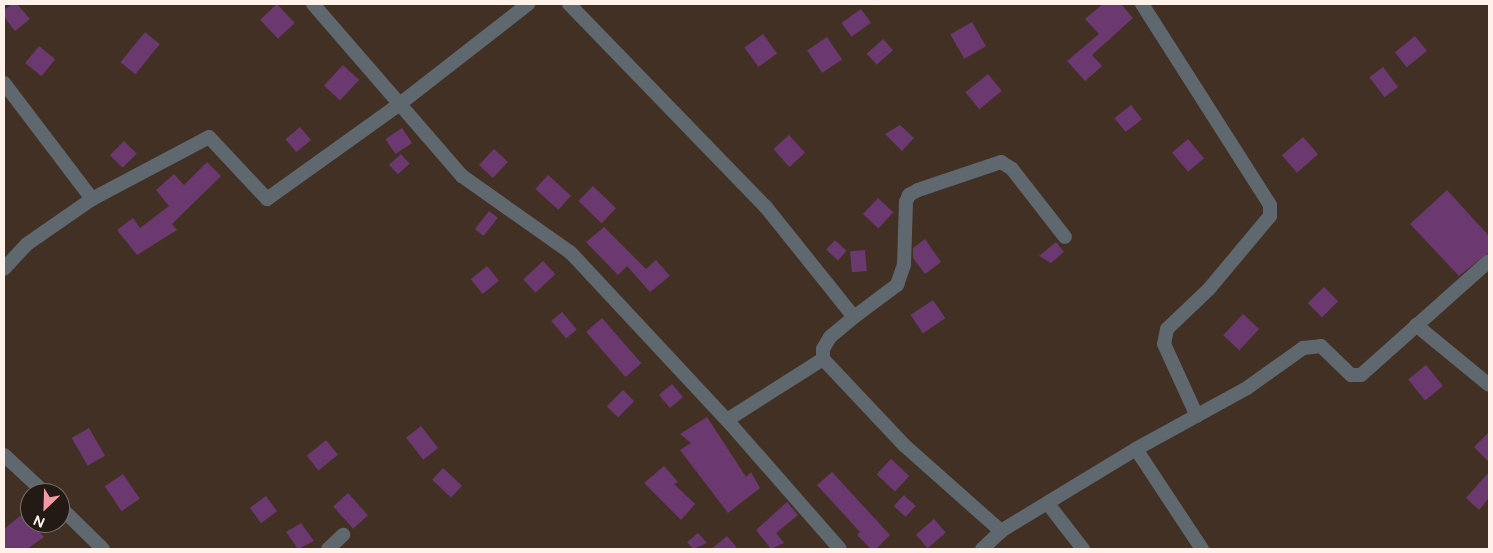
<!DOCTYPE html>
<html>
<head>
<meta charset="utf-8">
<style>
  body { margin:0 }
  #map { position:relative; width:1493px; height:553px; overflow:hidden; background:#433025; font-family:Figtree,sans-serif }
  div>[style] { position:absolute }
  .building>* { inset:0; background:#6b386f; transform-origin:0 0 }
  .minor>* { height:14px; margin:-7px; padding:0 7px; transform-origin:7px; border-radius:7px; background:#60686f }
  span { translate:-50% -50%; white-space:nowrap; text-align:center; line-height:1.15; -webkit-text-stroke:5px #231a15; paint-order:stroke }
  .frame { position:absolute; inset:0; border:5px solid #fef2eb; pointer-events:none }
  .north { position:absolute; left:20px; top:483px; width:50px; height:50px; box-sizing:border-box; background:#231a15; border:1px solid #7b706b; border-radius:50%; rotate:204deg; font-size:14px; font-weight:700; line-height:20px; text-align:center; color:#fef2eb }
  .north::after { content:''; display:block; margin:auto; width:18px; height:22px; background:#f49aa4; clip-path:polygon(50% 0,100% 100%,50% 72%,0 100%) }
</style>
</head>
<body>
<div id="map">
  <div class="building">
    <div style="clip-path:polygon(12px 4px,17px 4px,30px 19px,15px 31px,4px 17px,4px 10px)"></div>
    <div style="left:277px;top:4px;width:26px;height:23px;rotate:47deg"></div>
    <div style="clip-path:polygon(1103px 4px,1121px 4px,1133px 18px,1092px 55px,1102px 66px,1085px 81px,1067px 61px,1099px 34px,1085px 19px)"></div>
    <div style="left:861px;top:9px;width:17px;height:24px;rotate:54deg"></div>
    <div style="left:972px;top:22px;width:28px;height:25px;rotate:60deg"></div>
    <div style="left:145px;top:32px;width:19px;height:39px;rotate:39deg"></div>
    <div style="left:763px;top:34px;width:24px;height:23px;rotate:54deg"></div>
    <div style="left:1415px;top:36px;width:19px;height:26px;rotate:51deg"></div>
    <div style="left:827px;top:37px;width:27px;height:24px;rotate:56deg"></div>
    <div style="left:883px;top:39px;width:15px;height:22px;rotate:48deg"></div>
    <div style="left:39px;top:46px;width:21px;height:22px;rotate:39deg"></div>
    <div style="left:343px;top:65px;width:22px;height:28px;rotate:43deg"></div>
    <div style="left:1383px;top:67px;width:25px;height:17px;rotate:53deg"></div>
    <div style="left:988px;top:74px;width:22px;height:29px;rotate:51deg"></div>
    <div style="left:1131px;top:105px;width:18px;height:21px;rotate:52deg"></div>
    <div style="clip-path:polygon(900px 125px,914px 138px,902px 151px,885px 134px)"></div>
    <div style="left:300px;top:127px;width:17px;height:19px;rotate:50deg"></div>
    <div style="left:402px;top:128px;width:18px;height:20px;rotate:56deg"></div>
    <div style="left:789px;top:135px;width:24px;height:21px;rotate:48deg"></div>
    <div style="left:1303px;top:137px;width:23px;height:28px;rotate:49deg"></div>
    <div style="left:1188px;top:139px;width:25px;height:21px;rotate:50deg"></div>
    <div style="left:124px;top:141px;width:18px;height:20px;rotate:45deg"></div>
    <div style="left:494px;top:149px;width:19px;height:22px;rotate:43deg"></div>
    <div style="left:401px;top:154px;width:13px;height:16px;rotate:48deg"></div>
    <div style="clip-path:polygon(207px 162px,221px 176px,172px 224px,177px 230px,137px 255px,117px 230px,133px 218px,140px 228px,169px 206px,156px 190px,174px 174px,184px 185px)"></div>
    <div style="left:548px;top:175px;width:31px;height:19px;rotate:42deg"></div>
    <div style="left:593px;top:186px;width:32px;height:21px;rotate:44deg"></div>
    <div style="clip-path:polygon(1447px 190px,1489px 236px,1489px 252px,1459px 276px,1410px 224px)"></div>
    <div style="left:878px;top:198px;width:21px;height:22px;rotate:43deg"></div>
    <div style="left:489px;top:211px;width:11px;height:23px;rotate:38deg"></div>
    <div style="clip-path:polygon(604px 227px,646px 269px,656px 260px,670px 276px,650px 292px,627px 266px,618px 275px,586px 242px)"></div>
    <div style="clip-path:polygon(925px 239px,941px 262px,925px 274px,913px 258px,913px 248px)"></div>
    <div style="left:835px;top:240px;width:16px;height:13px;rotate:43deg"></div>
    <div style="clip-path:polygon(1056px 242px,1064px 252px,1051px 263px,1039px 256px)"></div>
    <div style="left:865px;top:250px;width:21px;height:15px;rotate:85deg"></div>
    <div style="left:543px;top:261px;width:18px;height:27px;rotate:47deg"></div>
    <div style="left:487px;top:266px;width:19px;height:21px;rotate:51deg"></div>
    <div style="left:1324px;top:287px;width:20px;height:23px;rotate:45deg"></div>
    <div style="left:933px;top:300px;width:22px;height:27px;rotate:56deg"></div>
    <div style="left:562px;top:312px;width:23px;height:14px;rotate:50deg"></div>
    <div style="left:1243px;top:314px;width:22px;height:29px;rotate:43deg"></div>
    <div style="left:602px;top:318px;width:60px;height:21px;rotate:49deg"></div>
    <div style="left:1426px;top:365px;width:27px;height:23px;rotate:51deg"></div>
    <div style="left:672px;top:384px;width:17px;height:17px;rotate:50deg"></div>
    <div style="left:623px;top:390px;width:16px;height:23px;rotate:45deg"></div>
    <div style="clip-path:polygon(707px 417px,746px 477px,751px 472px,760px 488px,728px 513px,680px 450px,691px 443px,680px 434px)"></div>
    <div style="left:421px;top:426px;width:28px;height:19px;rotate:52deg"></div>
    <div style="left:89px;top:428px;width:32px;height:20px;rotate:60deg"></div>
    <div style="clip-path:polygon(1489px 432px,1489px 462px,1474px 447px)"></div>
    <div style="left:326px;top:440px;width:19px;height:25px;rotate:51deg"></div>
    <div style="left:891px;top:459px;width:25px;height:21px;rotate:43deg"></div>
    <div style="clip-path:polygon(664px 466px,678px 482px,674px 484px,695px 504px,681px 520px,644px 483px)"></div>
    <div style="left:443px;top:468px;width:26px;height:16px;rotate:43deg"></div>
    <div style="clip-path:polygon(832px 472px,890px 535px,876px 549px,871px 549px,857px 535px,860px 532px,817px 485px)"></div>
    <div style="clip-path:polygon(1489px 472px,1489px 498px,1479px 510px,1466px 498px)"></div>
    <div style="left:123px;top:474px;width:30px;height:22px;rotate:56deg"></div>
    <div style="left:348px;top:493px;width:30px;height:20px;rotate:48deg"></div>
    <div style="left:904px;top:495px;width:16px;height:15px;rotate:43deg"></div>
    <div style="left:266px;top:496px;width:19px;height:20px;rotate:54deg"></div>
    <div style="clip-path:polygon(787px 502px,798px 515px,776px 533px,784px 543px,771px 549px,756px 530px)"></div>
    <div style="clip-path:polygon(25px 512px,30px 523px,44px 537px,27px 549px,4px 549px,4px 529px)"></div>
    <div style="left:934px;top:519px;width:18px;height:24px;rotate:49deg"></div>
    <div style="clip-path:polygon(301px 523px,314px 541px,298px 549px,286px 532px)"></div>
    <div style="clip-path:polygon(698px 533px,707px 543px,693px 549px,687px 542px)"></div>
    <div style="clip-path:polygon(727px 536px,738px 549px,711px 549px)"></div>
  </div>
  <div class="minor">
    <div style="left:313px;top:4px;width:228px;rotate:49.1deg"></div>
    <div style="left:462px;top:176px;width:133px;rotate:35.2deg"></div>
    <div style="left:571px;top:253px;width:229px;rotate:47deg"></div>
    <div style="left:727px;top:420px;width:171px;rotate:48.8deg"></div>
    <div style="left:569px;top:4px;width:281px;rotate:45.9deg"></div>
    <div style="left:765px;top:206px;width:142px;rotate:51.3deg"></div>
    <div style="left:854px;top:317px;width:31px;rotate:140deg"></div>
    <div style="left:830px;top:337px;width:14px;rotate:120deg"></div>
    <div style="left:823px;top:349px;width:10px;rotate:90deg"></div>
    <div style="left:823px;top:359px;width:118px;rotate:46.7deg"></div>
    <div style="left:904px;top:445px;width:130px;rotate:41.6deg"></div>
    <div style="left:1142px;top:4px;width:238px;rotate:57.5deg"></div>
    <div style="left:1270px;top:205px;width:11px;rotate:90deg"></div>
    <div style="left:1270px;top:216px;width:95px;rotate:129.9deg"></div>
    <div style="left:1209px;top:289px;width:58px;rotate:136.4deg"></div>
    <div style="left:1167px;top:329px;width:15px;rotate:101deg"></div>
    <div style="left:1164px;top:344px;width:79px;rotate:65.4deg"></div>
    <div style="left:4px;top:83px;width:146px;rotate:52.8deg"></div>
    <div style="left:92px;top:199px;width:79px;rotate:145.3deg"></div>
    <div style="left:27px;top:244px;width:34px;rotate:133deg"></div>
    <div style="left:92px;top:199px;width:132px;rotate:-27.9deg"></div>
    <div style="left:209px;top:137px;width:85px;rotate:46.9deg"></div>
    <div style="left:267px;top:199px;width:165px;rotate:-35.6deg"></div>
    <div style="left:401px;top:103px;width:161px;rotate:-37.9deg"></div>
    <div style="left:854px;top:317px;width:54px;rotate:-36.7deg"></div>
    <div style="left:897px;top:285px;width:21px;rotate:-71deg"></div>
    <div style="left:904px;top:265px;width:63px;rotate:-88.2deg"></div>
    <div style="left:906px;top:202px;width:8px;rotate:-67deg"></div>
    <div style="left:909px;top:195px;width:10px;rotate:-29deg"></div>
    <div style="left:918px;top:190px;width:88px;rotate:-18.6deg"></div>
    <div style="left:1001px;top:162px;width:13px;rotate:32deg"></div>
    <div style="left:1012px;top:169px;width:86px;rotate:52.1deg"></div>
    <div style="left:1416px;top:325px;width:94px;rotate:39.4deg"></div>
    <div style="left:727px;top:420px;width:114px;rotate:-32.4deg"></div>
    <div style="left:1136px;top:449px;width:120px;rotate:56.6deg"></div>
    <div style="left:4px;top:455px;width:56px;rotate:42.8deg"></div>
    <div style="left:1048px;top:504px;width:57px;rotate:52.1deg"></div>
    <div style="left:60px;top:507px;width:60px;rotate:44.3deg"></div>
    <div style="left:328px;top:549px;width:21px;rotate:-43deg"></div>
    <div style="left:982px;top:549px;width:26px;rotate:-43deg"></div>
    <div style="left:1001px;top:531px;width:158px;rotate:-31.3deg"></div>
    <div style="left:1136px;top:449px;width:127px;rotate:-28.8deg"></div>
    <div style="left:1247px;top:388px;width:69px;rotate:-35.5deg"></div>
    <div style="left:1303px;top:348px;width:18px;rotate:-6deg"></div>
    <div style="left:1321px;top:346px;width:42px;rotate:44deg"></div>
    <div style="left:1351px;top:375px;width:10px"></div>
    <div style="left:1361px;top:375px;width:171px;rotate:-41.7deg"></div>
  </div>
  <div class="frame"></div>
  <div class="north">N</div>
</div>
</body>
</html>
